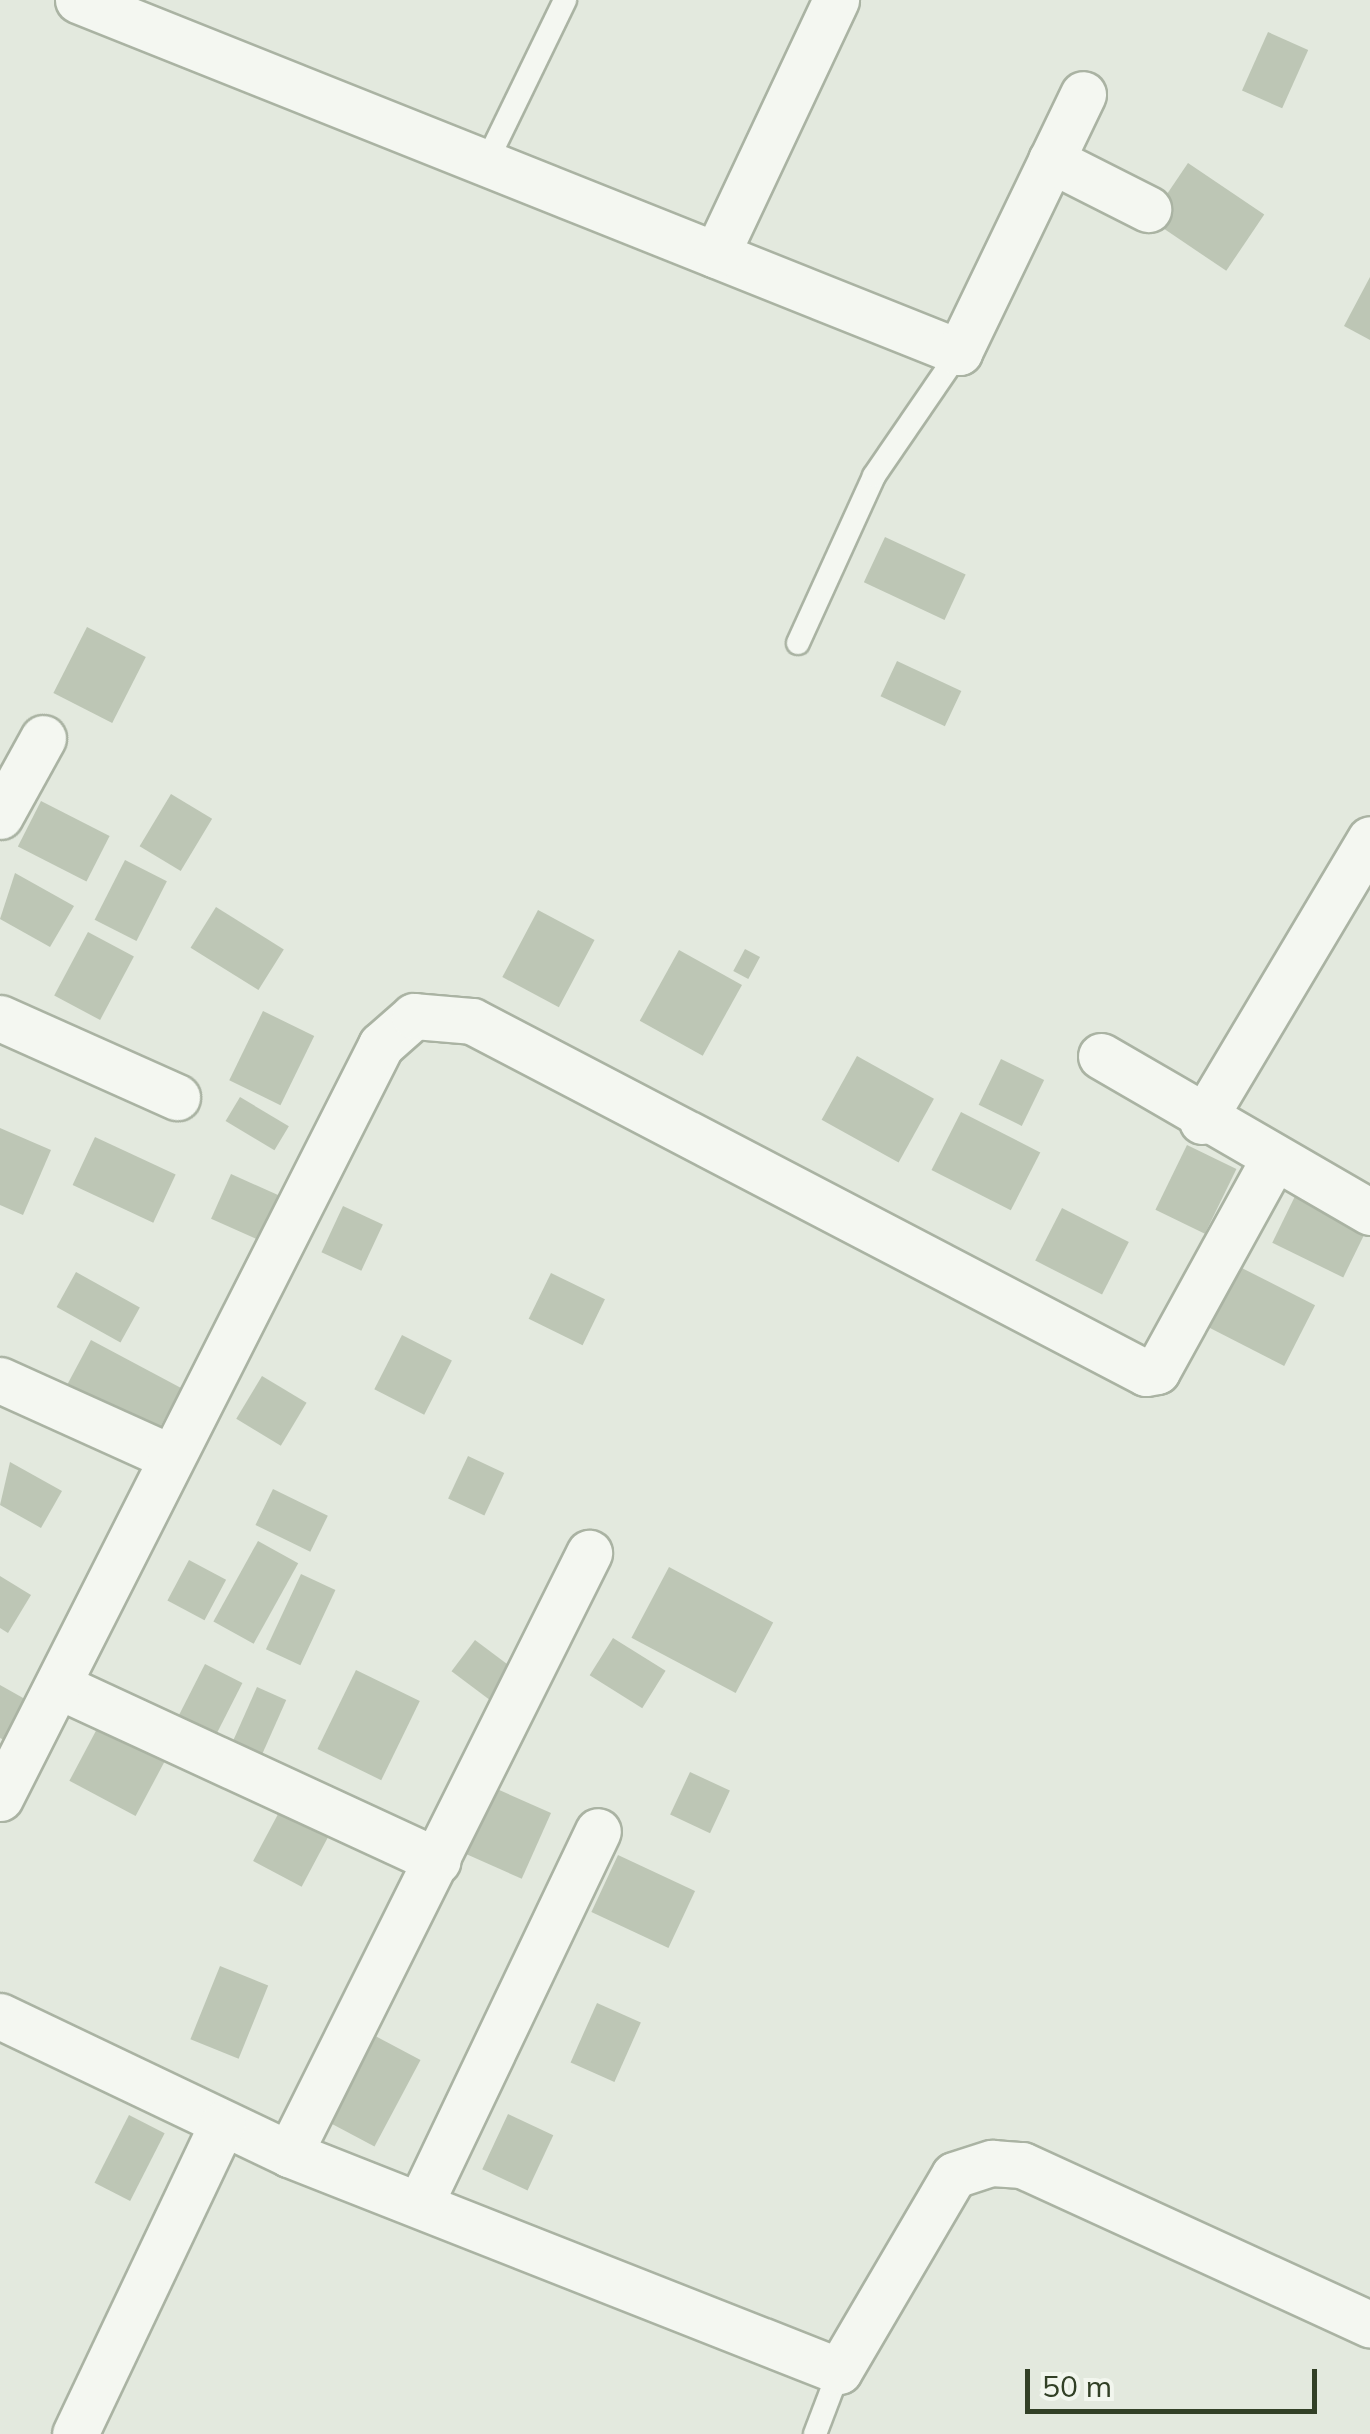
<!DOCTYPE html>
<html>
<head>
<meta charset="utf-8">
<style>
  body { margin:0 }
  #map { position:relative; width:1370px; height:2434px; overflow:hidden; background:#e3e9de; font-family:Mulish,sans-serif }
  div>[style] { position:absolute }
  .building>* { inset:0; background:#bdc6b5; transform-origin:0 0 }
  .roads { filter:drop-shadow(2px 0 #aab3a3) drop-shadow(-2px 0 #aab3a3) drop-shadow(0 2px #aab3a3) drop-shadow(0 -2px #aab3a3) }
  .service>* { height:22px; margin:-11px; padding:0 11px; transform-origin:11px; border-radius:11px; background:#f4f7f1 }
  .minor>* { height:45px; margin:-22.5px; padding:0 22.5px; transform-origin:22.5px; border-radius:22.5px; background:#f4f7f1 }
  span { translate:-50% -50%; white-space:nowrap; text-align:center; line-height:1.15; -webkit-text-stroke:8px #f2f6ee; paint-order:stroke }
  .scale { position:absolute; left:1025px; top:2369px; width:292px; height:45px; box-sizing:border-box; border:5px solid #324026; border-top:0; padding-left:12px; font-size:30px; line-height:35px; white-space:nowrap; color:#324026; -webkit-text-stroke:8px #f2f6ee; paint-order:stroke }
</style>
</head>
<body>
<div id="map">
  <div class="building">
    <div style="left:1268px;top:32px;width:44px;height:64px;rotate:24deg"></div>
    <div style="left:1188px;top:163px;width:92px;height:68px;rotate:34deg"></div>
    <div style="clip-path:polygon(1370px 277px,1370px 340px,1344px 326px)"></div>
    <div style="left:885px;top:537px;width:89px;height:50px;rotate:25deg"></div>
    <div style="left:87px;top:627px;width:66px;height:74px;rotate:27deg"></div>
    <div style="left:897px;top:661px;width:71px;height:39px;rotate:25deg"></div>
    <div style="left:171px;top:794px;width:48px;height:61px;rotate:31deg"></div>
    <div style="left:41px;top:801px;width:77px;height:51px;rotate:27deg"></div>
    <div style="left:125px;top:860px;width:47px;height:67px;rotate:27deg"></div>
    <div style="clip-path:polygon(15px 873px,74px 906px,50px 947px,0 919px)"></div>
    <div style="left:216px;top:907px;width:80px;height:48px;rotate:32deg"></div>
    <div style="left:538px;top:910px;width:64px;height:76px;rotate:28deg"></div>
    <div style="left:88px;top:932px;width:52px;height:72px;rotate:28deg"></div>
    <div style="left:745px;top:949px;width:17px;height:25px;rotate:28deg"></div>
    <div style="left:679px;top:950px;width:72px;height:81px;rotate:29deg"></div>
    <div style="left:263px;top:1011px;width:57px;height:77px;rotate:26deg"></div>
    <div style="left:857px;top:1056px;width:88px;height:73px;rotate:29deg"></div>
    <div style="left:1001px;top:1059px;width:48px;height:51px;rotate:26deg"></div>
    <div style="left:240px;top:1097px;width:57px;height:28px;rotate:31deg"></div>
    <div style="left:961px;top:1112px;width:89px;height:65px;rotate:27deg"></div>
    <div style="clip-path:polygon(0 1128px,51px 1150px,23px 1215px,0 1205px)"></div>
    <div style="left:95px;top:1137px;width:89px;height:53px;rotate:25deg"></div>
    <div style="left:1187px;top:1145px;width:55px;height:72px;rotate:26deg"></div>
    <div style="left:231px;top:1174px;width:60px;height:49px;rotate:24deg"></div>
    <div style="left:1299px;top:1188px;width:79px;height:61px;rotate:26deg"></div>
    <div style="left:343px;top:1206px;width:44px;height:51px;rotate:25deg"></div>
    <div style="left:1062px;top:1208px;width:75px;height:59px;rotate:27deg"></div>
    <div style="left:1234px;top:1264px;width:91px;height:68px;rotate:27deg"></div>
    <div style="left:76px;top:1272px;width:73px;height:40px;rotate:29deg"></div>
    <div style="left:551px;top:1273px;width:60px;height:51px;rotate:26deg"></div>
    <div style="left:402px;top:1335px;width:56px;height:61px;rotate:27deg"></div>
    <div style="left:91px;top:1340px;width:102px;height:55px;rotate:28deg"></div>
    <div style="left:262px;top:1376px;width:52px;height:50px;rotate:31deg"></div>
    <div style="left:468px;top:1456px;width:40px;height:47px;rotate:25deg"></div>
    <div style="clip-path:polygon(10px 1462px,62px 1491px,41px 1528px,0 1505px)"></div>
    <div style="left:273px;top:1489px;width:61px;height:40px;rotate:26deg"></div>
    <div style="left:258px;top:1541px;width:46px;height:92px;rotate:29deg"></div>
    <div style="left:189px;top:1560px;width:42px;height:46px;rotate:28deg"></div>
    <div style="left:669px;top:1567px;width:118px;height:80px;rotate:28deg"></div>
    <div style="left:301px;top:1574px;width:38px;height:83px;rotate:25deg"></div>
    <div style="clip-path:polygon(0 1576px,31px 1595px,8px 1633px,0 1628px)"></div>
    <div style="left:613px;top:1638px;width:62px;height:44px;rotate:32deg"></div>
    <div style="left:475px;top:1640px;width:58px;height:39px;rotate:37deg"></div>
    <div style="left:205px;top:1664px;width:42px;height:71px;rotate:27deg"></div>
    <div style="left:356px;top:1670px;width:71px;height:88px;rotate:26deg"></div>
    <div style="clip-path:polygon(0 1685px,32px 1703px,10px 1743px,0 1738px)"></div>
    <div style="left:257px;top:1687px;width:32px;height:65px;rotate:24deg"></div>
    <div style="left:98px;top:1727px;width:75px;height:61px;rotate:28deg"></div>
    <div style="left:690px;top:1772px;width:44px;height:47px;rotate:25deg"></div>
    <div style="left:488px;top:1785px;width:69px;height:72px;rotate:24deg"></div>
    <div style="left:285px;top:1801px;width:55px;height:68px;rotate:28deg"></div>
    <div style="left:618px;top:1855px;width:85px;height:63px;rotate:25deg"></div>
    <div style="left:220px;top:1966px;width:52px;height:79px;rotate:22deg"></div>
    <div style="left:597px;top:2003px;width:48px;height:65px;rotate:24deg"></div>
    <div style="left:364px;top:2030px;width:64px;height:98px;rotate:28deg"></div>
    <div style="left:508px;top:2114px;width:50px;height:61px;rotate:25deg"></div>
    <div style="left:129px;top:2115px;width:40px;height:76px;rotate:27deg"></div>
  </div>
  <div class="roads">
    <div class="service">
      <div style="left:486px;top:163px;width:181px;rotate:-64.1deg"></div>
      <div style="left:798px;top:643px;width:183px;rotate:-65.5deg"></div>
      <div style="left:874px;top:476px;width:150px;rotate:-55.6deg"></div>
      <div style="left:815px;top:2434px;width:67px;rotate:-69.1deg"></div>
    </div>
    <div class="minor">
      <div style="left:78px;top:0;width:949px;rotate:21.78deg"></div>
      <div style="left:959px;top:352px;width:286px;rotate:-64.3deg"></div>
      <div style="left:1051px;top:160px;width:109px;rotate:26.8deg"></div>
      <div style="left:716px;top:255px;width:282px;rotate:-64.8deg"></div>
      <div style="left:0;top:816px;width:89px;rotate:-61.1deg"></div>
      <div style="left:0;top:1018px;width:194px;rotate:24.1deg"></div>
      <div style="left:1101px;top:1056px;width:311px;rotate:30.1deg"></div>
      <div style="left:1202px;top:1121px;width:328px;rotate:-59.2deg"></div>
      <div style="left:0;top:1380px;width:184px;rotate:24.3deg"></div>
      <div style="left:59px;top:1686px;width:417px;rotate:24.8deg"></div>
      <div style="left:0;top:1798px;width:844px;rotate:-63.16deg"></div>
      <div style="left:381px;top:1045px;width:44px;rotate:-41.3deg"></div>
      <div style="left:414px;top:1016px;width:58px;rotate:4.9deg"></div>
      <div style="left:472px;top:1021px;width:760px;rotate:27.58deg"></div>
      <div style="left:1146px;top:1373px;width:11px;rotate:-10deg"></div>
      <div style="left:1157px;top:1371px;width:239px;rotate:-61.2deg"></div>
      <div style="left:0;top:2016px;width:320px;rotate:25.5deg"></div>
      <div style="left:289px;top:2154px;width:591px;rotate:21.53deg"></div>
      <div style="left:839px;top:2371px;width:227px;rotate:-59.6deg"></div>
      <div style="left:954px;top:2175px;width:40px;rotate:-18deg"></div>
      <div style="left:992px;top:2163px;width:30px;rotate:4deg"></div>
      <div style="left:1022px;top:2165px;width:383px;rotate:24.6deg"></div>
      <div style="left:289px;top:2154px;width:672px;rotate:-63.47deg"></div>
      <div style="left:420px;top:2204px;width:413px;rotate:-64.5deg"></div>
      <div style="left:75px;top:2434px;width:343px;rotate:-64.6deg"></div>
    </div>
  </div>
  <div class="scale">50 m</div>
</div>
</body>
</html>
